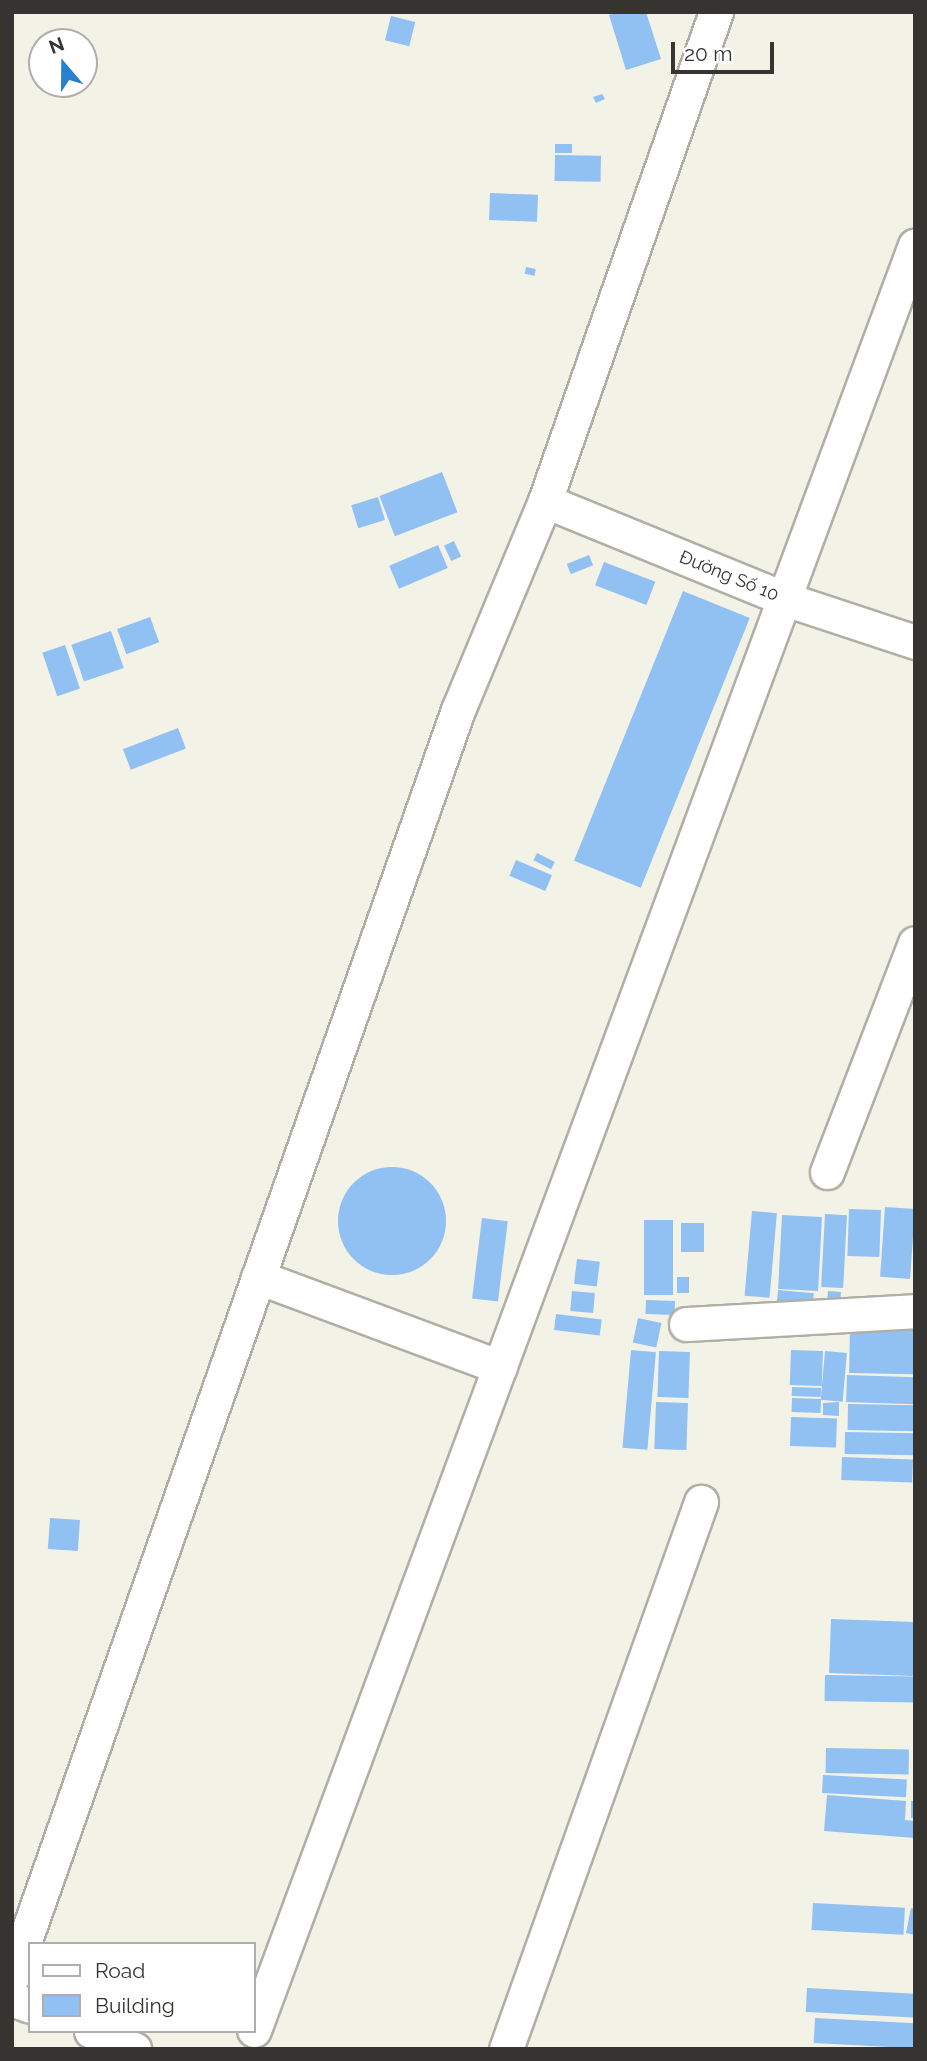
<!DOCTYPE html>
<html>
<head>
<meta charset="utf-8">
<style>
  body { margin:0 }
  #map { position:relative; width:927px; height:2061px; overflow:hidden; background:#f3f2e7; font-family:Raleway,sans-serif }
  div>[style] { position:absolute }
  .building>* { inset:0; background:#91c0f2; transform-origin:0 0 }
  .round { border-radius:50% }
  .roads { filter:drop-shadow(2px 0 #b0afa5) drop-shadow(-2px 0 #b0afa5) drop-shadow(0 2px #b0afa5) drop-shadow(0 -2px #b0afa5) }
  .street>* { height:33px; margin:-16.5px; padding:0 16.5px; transform-origin:16.5px; border-radius:16.5px; background:#fff }
  span { translate:-50% -50%; white-space:nowrap; text-align:center; line-height:1.15; -webkit-text-stroke:7px #fff; paint-order:stroke }
  .street-label { font-size:18px; color:#353430 }
  .frame { position:absolute; inset:0; border:14px solid #353430; pointer-events:none }
  .legend { position:absolute; left:28px; top:1942px; width:228px; height:91px; box-sizing:border-box; background:#fff; border:2px solid #aeaeac; margin:0; padding:9px 12px; list-style:none; font-size:21px; color:#353430 }
  .legend li { display:flex; align-items:center; gap:14px; height:35px }
  .legend b { width:35px; border:2px solid #aeaeac }
  .north { position:absolute; left:28px; top:28px; width:70px; height:70px; box-sizing:border-box; background:#fff; border:2px solid #aeaeac; border-radius:50%; rotate:340deg; font-size:19px; font-weight:700; line-height:28px; text-align:center; color:#353430 }
  .north::after { content:''; display:block; margin:auto; width:24px; height:32px; background:#2980ce; clip-path:polygon(50% 0,100% 100%,50% 72%,0 100%) }
  .scale { position:absolute; left:671px; top:42px; width:103px; height:32px; box-sizing:border-box; border:4px solid #353430; border-top:0; padding-left:9px; font-size:21px; line-height:24px; white-space:nowrap; color:#353430; -webkit-text-stroke:5px #fff; paint-order:stroke }
</style>
</head>
<body>
<div id="map">
  <div class="building">
    <div style="clip-path:polygon(616px 12px,646px 12px,661px 59px,626px 70px,609px 15px)"></div>
    <div style="left:391px;top:16px;width:25px;height:25px;rotate:14deg"></div>
    <div style="clip-path:polygon(602px 94px,605px 99px,596px 103px,593px 97px)"></div>
    <div style="left:555px;top:144px;width:17px;height:9px"></div>
    <div style="left:555px;top:155px;width:46px;height:26px;rotate:1deg"></div>
    <div style="left:490px;top:193px;width:48px;height:27px;rotate:2deg"></div>
    <div style="left:526px;top:267px;width:10px;height:7px;rotate:11deg"></div>
    <div style="left:442px;top:472px;width:43px;height:67px;rotate:69deg"></div>
    <div style="left:378px;top:497px;width:24px;height:28px;rotate:73deg"></div>
    <div style="left:454px;top:541px;width:17px;height:11px;rotate:65deg"></div>
    <div style="left:438px;top:545px;width:25px;height:53px;rotate:67deg"></div>
    <div style="left:589px;top:555px;width:11px;height:24px;rotate:68deg"></div>
    <div style="left:604px;top:562px;width:55px;height:25px;rotate:21deg"></div>
    <div style="left:683px;top:591px;width:72px;height:291px;rotate:22deg"></div>
    <div style="left:150px;top:617px;width:27px;height:35px;rotate:70deg"></div>
    <div style="left:111px;top:631px;width:39px;height:42px;rotate:71deg"></div>
    <div style="left:65px;top:645px;width:46px;height:24px;rotate:71deg"></div>
    <div style="left:178px;top:728px;width:22px;height:59px;rotate:69deg"></div>
    <div style="left:537px;top:853px;width:20px;height:8px;rotate:27deg"></div>
    <div style="left:516px;top:860px;width:39px;height:17px;rotate:23deg"></div>
    <div class="round" style="left:338px;top:1167px;width:108px;height:108px"></div>
    <div style="left:885px;top:1207px;width:30px;height:70px;rotate:4deg"></div>
    <div style="left:849px;top:1209px;width:32px;height:47px;rotate:2deg"></div>
    <div style="left:752px;top:1211px;width:25px;height:85px;rotate:5deg"></div>
    <div style="left:825px;top:1214px;width:22px;height:73px;rotate:3deg"></div>
    <div style="left:782px;top:1215px;width:40px;height:74px;rotate:3deg"></div>
    <div style="left:482px;top:1218px;width:26px;height:81px;rotate:7deg"></div>
    <div style="left:644px;top:1220px;width:29px;height:75px"></div>
    <div style="left:681px;top:1223px;width:23px;height:29px"></div>
    <div style="left:577px;top:1259px;width:23px;height:25px;rotate:7deg"></div>
    <div style="left:677px;top:1277px;width:12px;height:16px"></div>
    <div style="left:778px;top:1290px;width:36px;height:11px;rotate:5deg"></div>
    <div style="left:572px;top:1291px;width:23px;height:20px;rotate:5deg"></div>
    <div style="left:828px;top:1291px;width:13px;height:12px;rotate:4deg"></div>
    <div style="left:646px;top:1300px;width:29px;height:14px;rotate:2deg"></div>
    <div style="left:556px;top:1314px;width:46px;height:16px;rotate:7deg"></div>
    <div style="left:638px;top:1318px;width:24px;height:25px;rotate:12deg"></div>
    <div style="left:850px;top:1324px;width:65px;height:49px;rotate:1deg"></div>
    <div style="left:631px;top:1350px;width:25px;height:98px;rotate:5deg"></div>
    <div style="left:791px;top:1350px;width:32px;height:35px;rotate:2deg"></div>
    <div style="left:659px;top:1351px;width:31px;height:46px;rotate:2deg"></div>
    <div style="left:825px;top:1351px;width:22px;height:49px;rotate:5deg"></div>
    <div style="left:847px;top:1375px;width:68px;height:27px;rotate:2deg"></div>
    <div style="left:792px;top:1387px;width:29px;height:9px;rotate:2deg"></div>
    <div style="left:792px;top:1398px;width:29px;height:14px;rotate:2deg"></div>
    <div style="left:656px;top:1402px;width:32px;height:47px;rotate:2deg"></div>
    <div style="clip-path:polygon(839px 1402px,839px 1416px,823px 1415px,823px 1403px)"></div>
    <div style="left:848px;top:1404px;width:67px;height:26px;rotate:1deg"></div>
    <div style="left:791px;top:1417px;width:46px;height:29px;rotate:2deg"></div>
    <div style="left:845px;top:1432px;width:70px;height:22px;rotate:1deg"></div>
    <div style="left:842px;top:1457px;width:71px;height:23px;rotate:2deg"></div>
    <div style="left:50px;top:1518px;width:30px;height:31px;rotate:4deg"></div>
    <div style="left:831px;top:1619px;width:84px;height:54px;rotate:2deg"></div>
    <div style="left:825px;top:1675px;width:90px;height:26px;rotate:1deg"></div>
    <div style="left:826px;top:1748px;width:83px;height:25px;rotate:1deg"></div>
    <div style="left:823px;top:1775px;width:84px;height:18px;rotate:3deg"></div>
    <div style="clip-path:polygon(827px 1795px,906px 1801px,905px 1820px,915px 1821px,915px 1838px,824px 1831px)"></div>
    <div style="left:911px;top:1801px;width:4px;height:17px"></div>
    <div style="left:813px;top:1903px;width:92px;height:27px;rotate:3deg"></div>
    <div style="clip-path:polygon(911px 1908px,915px 1909px,915px 1935px,906px 1933px)"></div>
    <div style="left:807px;top:1988px;width:108px;height:24px;rotate:3deg"></div>
    <div style="left:815px;top:2018px;width:100px;height:25px;rotate:3deg"></div>
  </div>
  <div class="roads">
    <div class="street">
      <div style="left:545px;top:501px;width:259px;rotate:22.2deg"></div>
      <div style="left:785px;top:599px;width:137px;rotate:18.3deg"></div>
      <div style="left:827px;top:1172px;width:245px;rotate:-69deg"></div>
      <div style="left:258px;top:1277px;width:258px;rotate:20.4deg"></div>
      <div style="left:686px;top:1324px;width:229px;rotate:-3.2deg"></div>
      <div style="left:12px;top:1977px;width:1343px;rotate:-70.61deg"></div>
      <div style="left:458px;top:710px;width:226px;rotate:-67.4deg"></div>
      <div style="left:545px;top:501px;width:518px;rotate:-70.73deg"></div>
      <div style="left:12px;top:1999px;width:19px;rotate:21deg"></div>
      <div style="left:254px;top:2030px;width:1903px;rotate:-69.68deg"></div>
      <div style="left:91px;top:2031px;width:47px;rotate:22.7deg"></div>
      <div style="left:506px;top:2049px;width:581px;rotate:-70.38deg"></div>
    </div>
  </div>
  <div class="street-label">
    <span style="left:729px;top:576px;rotate:22deg">Đường Số 10</span>
  </div>
  <div class="frame"></div>
  <ul class="legend">
  <li><b style="height:9px;background:#fff"></b>Road</li>
  <li><b style="height:19px;background:#91c0f2"></b>Building</li>
  </ul>
  <div class="north">N</div>
  <div class="scale">20 m</div>
</div>
</body>
</html>
